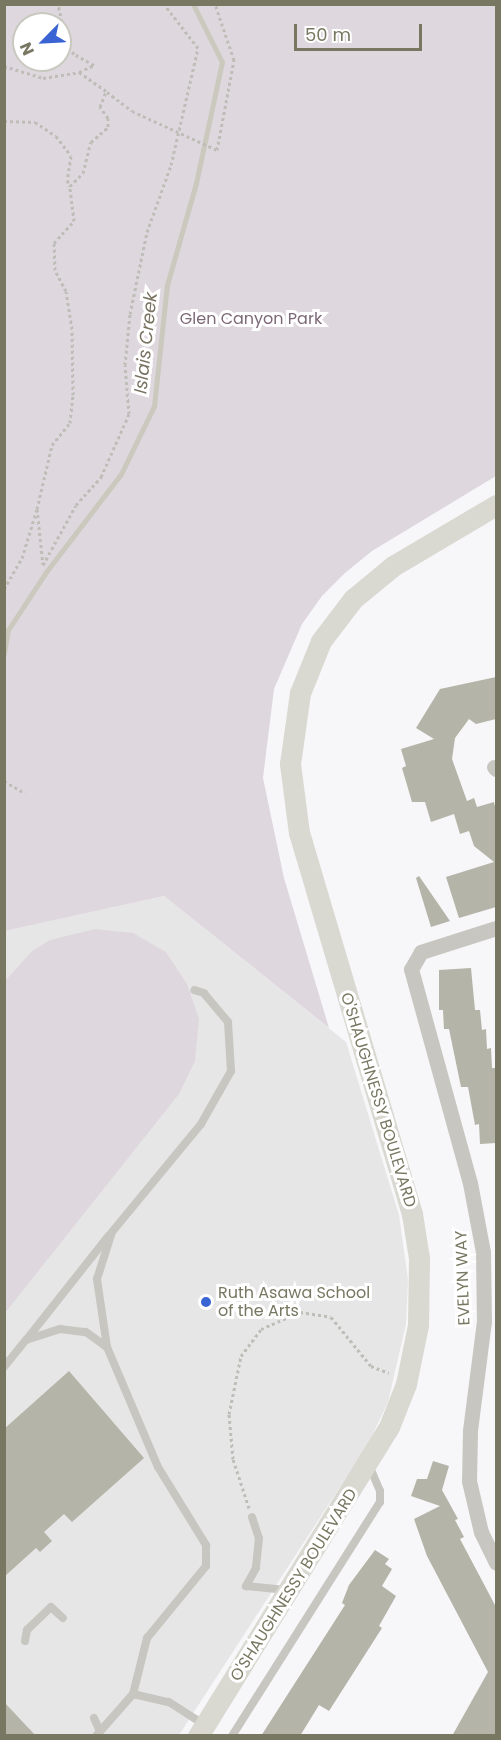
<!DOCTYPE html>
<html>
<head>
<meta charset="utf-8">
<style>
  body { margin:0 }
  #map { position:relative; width:501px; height:1740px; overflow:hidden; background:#f7f6f8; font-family:Poppins,sans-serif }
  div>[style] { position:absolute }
  .built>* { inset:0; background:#e7e6e6 }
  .green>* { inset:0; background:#dfd7de }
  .stream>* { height:5px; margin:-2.5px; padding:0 2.5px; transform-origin:2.5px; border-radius:2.5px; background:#cbc8be }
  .building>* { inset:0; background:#b5b4a8 }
  .path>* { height:3px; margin-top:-1.5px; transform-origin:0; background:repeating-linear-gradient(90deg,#bebdb8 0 3px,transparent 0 6px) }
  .service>* { height:8px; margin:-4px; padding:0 4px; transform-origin:4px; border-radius:4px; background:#c7c6c0 }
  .minor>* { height:15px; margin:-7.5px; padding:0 7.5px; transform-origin:7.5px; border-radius:7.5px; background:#c7c6c0 }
  .secondary>* { height:21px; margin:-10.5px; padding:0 10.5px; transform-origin:10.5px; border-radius:10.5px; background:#d9d9d2 }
  .dots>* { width:16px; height:16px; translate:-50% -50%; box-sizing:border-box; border:3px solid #fff; border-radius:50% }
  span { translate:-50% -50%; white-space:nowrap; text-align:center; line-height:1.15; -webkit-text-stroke:6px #fff; paint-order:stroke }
  .park-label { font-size:16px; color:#7c6876 }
  .street-label { font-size:16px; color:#787761 }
  .poi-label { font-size:16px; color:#787761 }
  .left { translate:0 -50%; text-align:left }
  .water-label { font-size:18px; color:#787260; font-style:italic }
  .frame { position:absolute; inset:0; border:6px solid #787761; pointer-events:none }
  .north { position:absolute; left:12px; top:12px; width:60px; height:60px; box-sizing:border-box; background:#fff; border:2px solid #c9c9c0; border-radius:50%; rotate:246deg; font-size:16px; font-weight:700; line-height:24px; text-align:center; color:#787761 }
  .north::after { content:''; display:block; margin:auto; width:21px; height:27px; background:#3a64d4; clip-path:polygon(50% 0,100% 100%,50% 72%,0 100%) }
  .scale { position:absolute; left:294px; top:24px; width:128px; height:27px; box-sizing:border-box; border:3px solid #787761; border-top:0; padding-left:8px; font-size:18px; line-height:21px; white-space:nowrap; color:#787761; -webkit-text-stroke:4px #fff; paint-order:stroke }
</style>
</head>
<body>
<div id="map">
  <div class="built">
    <div style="clip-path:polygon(164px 896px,346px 1042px,399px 1215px,408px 1280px,406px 1324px,388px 1402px,369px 1442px,179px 1735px,5px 1736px,5px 931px)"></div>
  </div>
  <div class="green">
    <div style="clip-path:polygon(evenodd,5px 4px,496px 5px,496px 476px,372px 551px,345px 573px,322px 596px,302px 624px,274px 689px,263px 778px,284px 878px,329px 1028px,164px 896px,5px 931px,5px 4px,24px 24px,60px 24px,60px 60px,24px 60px,24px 24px)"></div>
    <div style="clip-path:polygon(95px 929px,133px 933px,166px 952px,187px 984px,199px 1019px,195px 1061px,179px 1094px,5px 1313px,5px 981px,32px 951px,50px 940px)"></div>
  </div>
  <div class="stream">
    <div style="left:4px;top:653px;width:23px;rotate:-80deg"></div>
    <div style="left:8px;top:630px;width:69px;rotate:-56.8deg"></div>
    <div style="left:46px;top:572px;width:123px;rotate:-52.6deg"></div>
    <div style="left:121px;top:474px;width:76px;rotate:-64.1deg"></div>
    <div style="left:154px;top:406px;width:122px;rotate:-83.9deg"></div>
    <div style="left:167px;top:285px;width:106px;rotate:-74.1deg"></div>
    <div style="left:196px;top:183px;width:124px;rotate:-77.9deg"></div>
    <div style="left:222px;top:62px;width:65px;rotate:-116.6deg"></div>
  </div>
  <div class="building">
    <div style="clip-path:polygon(496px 677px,496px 719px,476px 724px,469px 719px,455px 738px,452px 759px,467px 801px,474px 798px,477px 807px,494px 802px,496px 811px,496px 907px,459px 918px,446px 877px,494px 862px,474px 846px,469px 831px,460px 834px,454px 814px,431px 822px,425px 802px,412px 802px,402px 768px,406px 766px,401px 749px,434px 739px,416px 728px,440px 689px)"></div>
    <div style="clip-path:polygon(419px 876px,450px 921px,431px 927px,416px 878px)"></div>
    <div style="clip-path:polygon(471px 968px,475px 1010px,480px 1010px,482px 1030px,486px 1029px,487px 1049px,491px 1048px,492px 1068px,496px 1068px,496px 1143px,480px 1144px,479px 1124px,475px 1125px,468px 1087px,461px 1087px,449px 1029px,444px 1029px,443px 1010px,439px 1010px,439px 970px)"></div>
    <div style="clip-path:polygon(69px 1371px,144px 1458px,72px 1522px,64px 1514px,44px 1532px,52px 1541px,40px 1552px,36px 1548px,4px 1577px,4px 1429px)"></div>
    <div style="clip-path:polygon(433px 1461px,449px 1466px,442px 1490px,458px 1519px,455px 1520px,464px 1537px,460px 1539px,496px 1607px,496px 1736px,452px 1736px,488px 1672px,427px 1556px,414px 1519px,440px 1506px,411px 1496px,417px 1479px,427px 1479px)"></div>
    <div style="clip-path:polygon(375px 1550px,389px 1559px,385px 1564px,392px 1569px,382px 1586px,396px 1596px,379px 1626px,382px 1628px,329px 1711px,319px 1705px,300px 1736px,261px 1736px,345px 1605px,342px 1603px,349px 1585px)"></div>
    <div style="clip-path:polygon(4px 1702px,36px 1736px,4px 1736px)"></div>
  </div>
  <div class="path">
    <div style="left:4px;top:66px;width:41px;rotate:17.1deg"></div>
    <div style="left:43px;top:78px;width:36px;rotate:-9deg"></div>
    <div style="left:107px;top:92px;width:31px;rotate:37deg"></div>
    <div style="left:132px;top:111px;width:94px;rotate:24.6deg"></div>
    <div style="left:217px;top:150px;width:92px;rotate:-79.3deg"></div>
    <div style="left:234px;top:60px;width:59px;rotate:-108.7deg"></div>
    <div style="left:4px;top:121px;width:31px;rotate:2deg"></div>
    <div style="left:35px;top:122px;width:25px;rotate:34deg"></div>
    <div style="left:56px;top:136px;width:25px;rotate:53deg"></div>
    <div style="left:71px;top:156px;width:24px;rotate:99deg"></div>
    <div style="left:67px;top:180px;width:7px;rotate:63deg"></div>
    <div style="left:37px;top:509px;width:66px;rotate:-76.8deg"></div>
    <div style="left:52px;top:445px;width:28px;rotate:-51deg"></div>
    <div style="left:70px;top:423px;width:28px;rotate:-84deg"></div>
    <div style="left:73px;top:395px;width:66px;rotate:-90.9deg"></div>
    <div style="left:72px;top:329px;width:38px;rotate:-99deg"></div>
    <div style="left:66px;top:291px;width:24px;rotate:-118deg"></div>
    <div style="left:55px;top:270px;width:27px;rotate:-92deg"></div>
    <div style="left:54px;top:243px;width:30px;rotate:-48deg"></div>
    <div style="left:74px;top:221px;width:35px;rotate:-97deg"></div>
    <div style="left:70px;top:186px;width:18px;rotate:-45deg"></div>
    <div style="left:83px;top:173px;width:32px;rotate:-76deg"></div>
    <div style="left:91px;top:142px;width:23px;rotate:-41deg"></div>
    <div style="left:108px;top:127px;width:9px;rotate:-90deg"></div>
    <div style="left:108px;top:118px;width:14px;rotate:-126deg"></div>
    <div style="left:100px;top:107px;width:17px;rotate:-69deg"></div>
    <div style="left:106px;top:91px;width:33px;rotate:-145deg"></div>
    <div style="left:79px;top:72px;width:17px;rotate:-25deg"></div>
    <div style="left:94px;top:65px;width:23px;rotate:-151deg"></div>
    <div style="left:74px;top:54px;width:11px;rotate:-128deg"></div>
    <div style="left:67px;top:45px;width:42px;rotate:-102.4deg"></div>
    <div style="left:4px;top:589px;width:36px;rotate:-60deg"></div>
    <div style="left:22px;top:558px;width:51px;rotate:-73deg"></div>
    <div style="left:37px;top:509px;width:56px;rotate:83.9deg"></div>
    <div style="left:43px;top:565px;width:68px;rotate:-61.2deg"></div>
    <div style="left:76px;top:505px;width:38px;rotate:-48deg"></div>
    <div style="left:101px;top:477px;width:69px;rotate:-66deg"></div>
    <div style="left:129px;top:414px;width:49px;rotate:-94.7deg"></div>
    <div style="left:125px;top:365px;width:51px;rotate:-84.4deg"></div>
    <div style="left:130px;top:314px;width:84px;rotate:-78.3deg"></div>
    <div style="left:147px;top:232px;width:71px;rotate:-70.3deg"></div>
    <div style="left:171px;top:165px;width:120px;rotate:-77deg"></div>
    <div style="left:198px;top:48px;width:56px;rotate:-127.7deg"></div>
    <div style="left:4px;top:781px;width:24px;rotate:30deg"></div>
    <div style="left:249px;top:1508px;width:52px;rotate:-108.1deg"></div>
    <div style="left:233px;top:1459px;width:45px;rotate:-95.1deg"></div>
    <div style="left:229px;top:1414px;width:59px;rotate:-78.3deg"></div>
    <div style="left:241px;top:1356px;width:34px;rotate:-53deg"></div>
    <div style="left:261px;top:1329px;width:43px;rotate:-23.6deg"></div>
    <div style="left:300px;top:1312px;width:31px;rotate:9deg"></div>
    <div style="left:331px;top:1317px;width:63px;rotate:50.8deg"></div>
    <div style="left:371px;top:1366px;width:19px;rotate:21deg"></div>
  </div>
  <div class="service">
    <div style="left:27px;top:1339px;width:132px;rotate:-51.7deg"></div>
    <div style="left:107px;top:1347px;width:69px;rotate:-98.4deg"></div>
    <div style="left:97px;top:1279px;width:49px;rotate:-72.3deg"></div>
    <div style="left:112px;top:1232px;width:140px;rotate:-50.5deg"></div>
    <div style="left:201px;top:1124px;width:61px;rotate:-60.5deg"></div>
    <div style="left:231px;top:1071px;width:49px;rotate:-93.5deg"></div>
    <div style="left:228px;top:1022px;width:38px;rotate:-130deg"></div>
    <div style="left:204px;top:993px;width:10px;rotate:-163deg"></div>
    <div style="left:4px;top:1367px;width:35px;rotate:-51deg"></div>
    <div style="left:26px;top:1340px;width:36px;rotate:-18deg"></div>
    <div style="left:60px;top:1329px;width:26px;rotate:7deg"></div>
    <div style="left:86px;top:1332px;width:26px;rotate:36deg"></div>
    <div style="left:107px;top:1347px;width:130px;rotate:67deg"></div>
    <div style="left:158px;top:1467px;width:92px;rotate:58.4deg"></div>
    <div style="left:206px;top:1545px;width:21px;rotate:90deg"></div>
    <div style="left:206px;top:1566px;width:93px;rotate:129.3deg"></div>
    <div style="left:147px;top:1638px;width:58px;rotate:104deg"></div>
    <div style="left:252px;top:1517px;width:22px;rotate:72deg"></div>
    <div style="left:259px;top:1538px;width:30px;rotate:96deg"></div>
    <div style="left:256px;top:1568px;width:21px;rotate:119deg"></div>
    <div style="left:246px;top:1586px;width:40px;rotate:5.7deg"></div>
    <div style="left:25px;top:1641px;width:11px;rotate:-80deg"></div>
    <div style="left:27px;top:1630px;width:33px;rotate:-44deg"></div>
    <div style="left:51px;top:1607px;width:16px;rotate:43deg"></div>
    <div style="left:94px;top:1718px;width:12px;rotate:66deg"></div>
    <div style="left:96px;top:1736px;width:56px;rotate:-48.6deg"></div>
    <div style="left:133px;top:1694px;width:37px;rotate:13deg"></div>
    <div style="left:169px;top:1702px;width:40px;rotate:32.9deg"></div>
    <div style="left:232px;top:1736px;width:277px;rotate:-57.7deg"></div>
    <div style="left:380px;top:1502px;width:11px;rotate:-90deg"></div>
    <div style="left:380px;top:1491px;width:28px;rotate:-113deg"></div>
  </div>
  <div class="minor">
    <div style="left:494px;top:767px;width:3px;rotate:45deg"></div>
    <div style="left:496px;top:928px;width:79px;rotate:162.3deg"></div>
    <div style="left:421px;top:952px;width:20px;rotate:120deg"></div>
    <div style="left:411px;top:969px;width:222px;rotate:74.6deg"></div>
    <div style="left:470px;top:1183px;width:70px;rotate:79.3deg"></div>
    <div style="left:483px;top:1252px;width:69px;rotate:89.2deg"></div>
    <div style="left:484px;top:1321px;width:111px;rotate:97.3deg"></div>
    <div style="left:470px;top:1431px;width:50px;rotate:91.1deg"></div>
    <div style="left:469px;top:1481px;width:52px;rotate:76.8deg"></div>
    <div style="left:481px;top:1532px;width:34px;rotate:64deg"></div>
  </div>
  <div class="secondary">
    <div style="left:198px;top:1736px;width:363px;rotate:-58.3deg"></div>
    <div style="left:389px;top:1427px;width:46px;rotate:-68.4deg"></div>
    <div style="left:406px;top:1384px;width:60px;rotate:-78.5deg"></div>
    <div style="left:418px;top:1325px;width:67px;rotate:-89.1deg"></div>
    <div style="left:419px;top:1258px;width:45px;rotate:-99deg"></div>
    <div style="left:412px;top:1214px;width:397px;rotate:-106.5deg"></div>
    <div style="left:299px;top:833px;width:70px;rotate:-97.4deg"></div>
    <div style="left:290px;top:764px;width:72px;rotate:-82deg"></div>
    <div style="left:300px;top:693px;width:56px;rotate:-68deg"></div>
    <div style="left:321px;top:641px;width:53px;rotate:-52.7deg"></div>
    <div style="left:353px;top:599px;width:52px;rotate:-39.5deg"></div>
    <div style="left:393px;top:566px;width:120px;rotate:-30.6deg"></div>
  </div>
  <div class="dots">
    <div style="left:206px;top:1302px;background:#3a64d4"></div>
  </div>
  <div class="park-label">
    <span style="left:251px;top:319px">Glen Canyon Park</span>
  </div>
  <div class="street-label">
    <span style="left:378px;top:1100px;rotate:73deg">O'SHAUGHNESSY BOULEVARD</span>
    <span style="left:463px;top:1278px;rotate:-92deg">EVELYN WAY</span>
    <span style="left:294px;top:1585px;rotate:-58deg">O'SHAUGHNESSY BOULEVARD</span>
  </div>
  <div class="poi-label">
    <span class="left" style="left:218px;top:1302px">Ruth Asawa School<br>of the Arts</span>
  </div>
  <div class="water-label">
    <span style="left:146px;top:343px;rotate:-84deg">Islais Creek</span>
  </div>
  <div class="frame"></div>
  <div class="north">N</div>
  <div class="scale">50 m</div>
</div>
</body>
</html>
